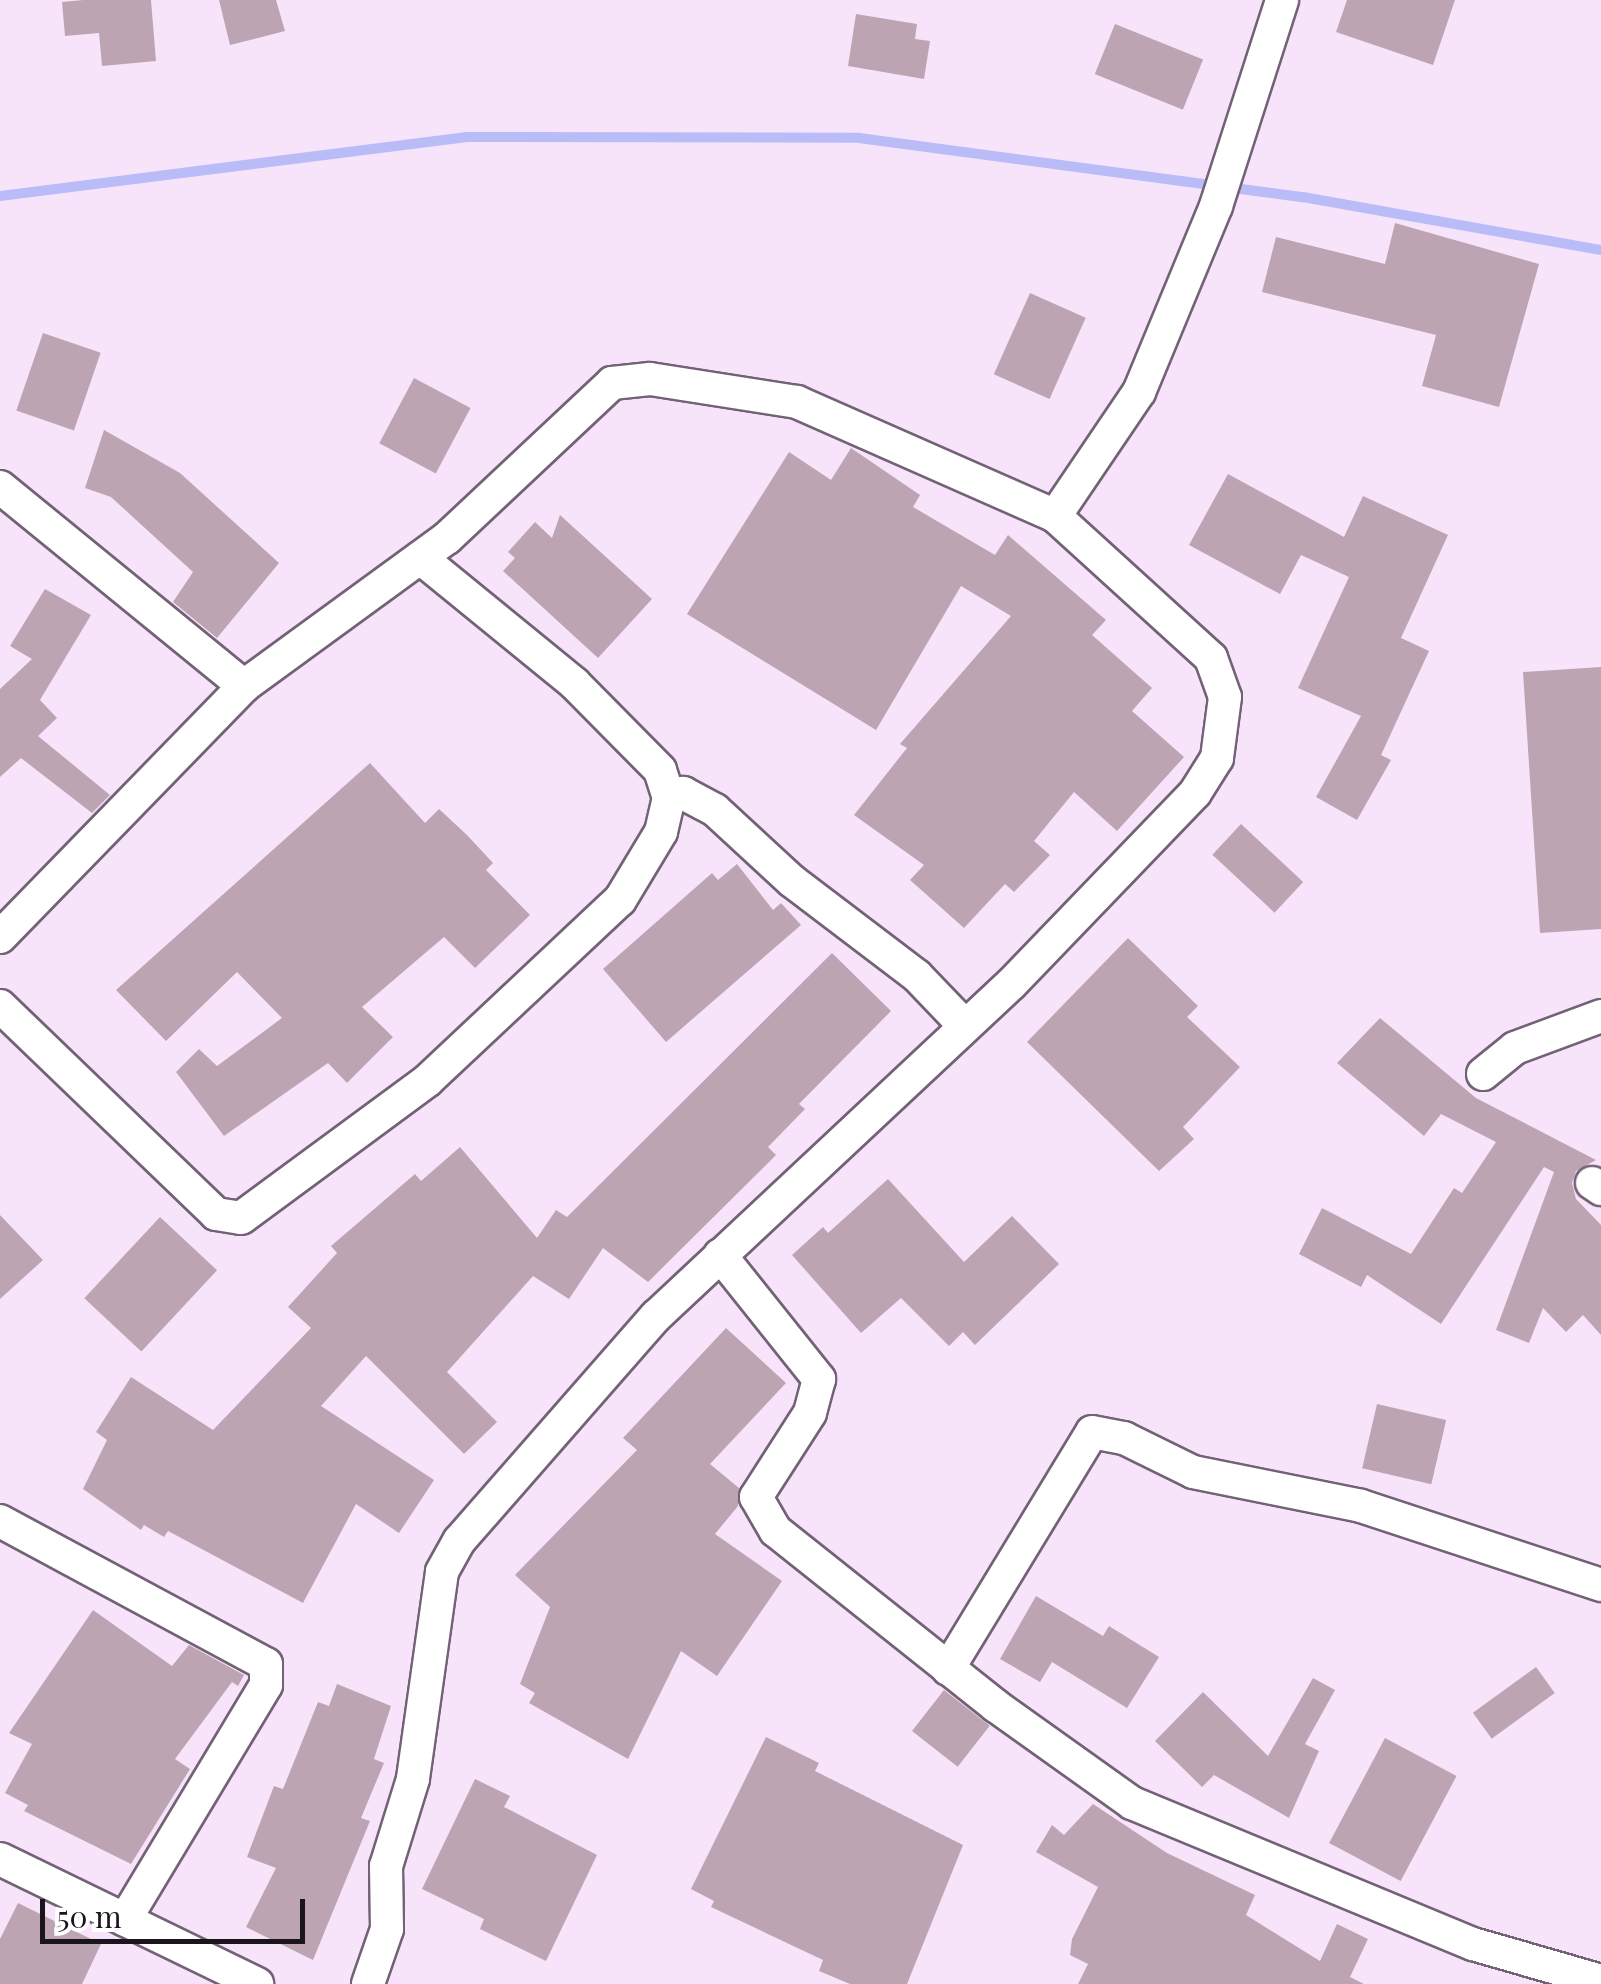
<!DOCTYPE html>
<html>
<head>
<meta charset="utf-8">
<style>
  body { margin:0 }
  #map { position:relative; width:1601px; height:1984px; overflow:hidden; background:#f7e4fb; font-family:"Playfair Display",serif }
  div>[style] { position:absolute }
  .stream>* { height:10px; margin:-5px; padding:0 5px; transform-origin:5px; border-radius:5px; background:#babcf7 }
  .building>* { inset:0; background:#bda4b3; transform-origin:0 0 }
  .roads { filter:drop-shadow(2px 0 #736276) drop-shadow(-2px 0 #736276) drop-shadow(0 2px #736276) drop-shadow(0 -2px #736276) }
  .street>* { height:32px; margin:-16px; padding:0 16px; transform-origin:16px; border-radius:16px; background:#fff }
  span { translate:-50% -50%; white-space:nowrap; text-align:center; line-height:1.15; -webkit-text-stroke:10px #fff; paint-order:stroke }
  .scale { position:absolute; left:40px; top:1899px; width:265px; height:45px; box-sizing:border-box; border:5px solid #1b141c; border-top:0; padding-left:12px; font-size:30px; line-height:35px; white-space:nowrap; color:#1b141c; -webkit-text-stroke:8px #fff; paint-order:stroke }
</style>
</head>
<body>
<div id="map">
  <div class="stream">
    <div style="left:0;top:196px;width:471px;rotate:-7.2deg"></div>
    <div style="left:467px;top:137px;width:392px;rotate:0.1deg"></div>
    <div style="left:859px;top:138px;width:448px;rotate:7.6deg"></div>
    <div style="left:1303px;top:197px;width:303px;rotate:10.1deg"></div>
  </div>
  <div class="building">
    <div style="clip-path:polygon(83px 0,151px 0,156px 61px,102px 66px,99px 33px,65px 36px,62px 2px)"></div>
    <div style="clip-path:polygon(219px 0,276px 0,285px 31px,230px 45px)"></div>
    <div style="clip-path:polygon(1347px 0,1455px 0,1433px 65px,1336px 32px)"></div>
    <div style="clip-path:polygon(856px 14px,917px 24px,915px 39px,930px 41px,924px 79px,848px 66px)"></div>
    <div style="left:1115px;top:24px;width:95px;height:54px;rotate:22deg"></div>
    <div style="clip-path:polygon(1395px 223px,1539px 264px,1499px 407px,1422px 386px,1436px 335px,1262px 292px,1276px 237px,1385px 264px)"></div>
    <div style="left:1030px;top:293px;width:61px;height:89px;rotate:24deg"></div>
    <div style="left:43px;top:333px;width:61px;height:82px;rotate:19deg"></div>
    <div style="left:414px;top:378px;width:64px;height:74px;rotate:28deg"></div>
    <div style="clip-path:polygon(104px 430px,180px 473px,279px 563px,217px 638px,173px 602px,193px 572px,111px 497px,85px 488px)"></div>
    <div style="clip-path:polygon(851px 448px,920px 495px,913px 507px,995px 555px,1008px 535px,1106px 620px,1092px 635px,1152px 688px,1132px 711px,1184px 757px,1117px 831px,1074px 792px,1034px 841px,1050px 855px,1014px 892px,1005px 884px,964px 928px,910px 880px,924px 865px,854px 815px,907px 748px,900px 744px,1011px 616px,961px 586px,876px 730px,687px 614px,789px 452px,831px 480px)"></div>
    <div style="clip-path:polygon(1228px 474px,1344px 537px,1363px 496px,1448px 535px,1401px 638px,1429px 651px,1381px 755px,1391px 760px,1357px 820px,1316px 797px,1361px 716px,1298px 688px,1349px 577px,1301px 555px,1280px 594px,1189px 545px)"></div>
    <div style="clip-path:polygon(560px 515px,652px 599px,598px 658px,503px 571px,515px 558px,508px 552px,535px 522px,552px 538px)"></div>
    <div style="clip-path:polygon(45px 589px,91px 615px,40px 700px,57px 718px,38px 736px,110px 795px,92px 813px,21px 758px,0 777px,0 689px,32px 659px,10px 646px)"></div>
    <div style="clip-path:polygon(1601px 667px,1601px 929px,1540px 933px,1523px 672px)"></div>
    <div style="clip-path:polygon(370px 763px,425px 823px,439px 809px,467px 835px,493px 863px,486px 870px,530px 915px,475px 968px,444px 937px,362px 1007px,393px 1037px,347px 1083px,328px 1063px,224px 1136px,176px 1072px,199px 1049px,217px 1066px,282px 1018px,237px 972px,166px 1041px,116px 990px)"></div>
    <div style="left:1241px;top:824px;width:85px;height:42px;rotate:43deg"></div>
    <div style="clip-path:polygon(737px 864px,773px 910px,781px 903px,801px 925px,666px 1042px,603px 969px,712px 873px,718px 880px)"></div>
    <div style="clip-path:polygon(1128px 938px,1198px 1006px,1187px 1017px,1240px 1067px,1183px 1127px,1194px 1139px,1159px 1171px,1027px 1042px)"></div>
    <div style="clip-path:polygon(832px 953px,891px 1011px,799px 1104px,805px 1109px,768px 1147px,776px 1155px,648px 1282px,603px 1248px,569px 1299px,533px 1276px,447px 1372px,497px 1422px,464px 1454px,366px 1356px,321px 1406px,434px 1480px,399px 1533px,356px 1504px,303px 1603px,168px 1531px,164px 1537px,144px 1525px,141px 1530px,83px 1489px,107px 1440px,96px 1432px,131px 1377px,213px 1430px,311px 1328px,288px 1307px,337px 1253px,331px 1246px,415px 1174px,421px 1181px,460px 1147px,537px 1238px,556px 1210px,567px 1217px)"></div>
    <div style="clip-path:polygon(1380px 1018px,1476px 1098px,1596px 1160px,1576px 1171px,1572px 1183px,1576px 1199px,1601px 1225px,1601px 1335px,1583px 1315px,1566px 1332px,1543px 1308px,1529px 1343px,1496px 1330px,1554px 1172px,1544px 1167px,1441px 1324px,1367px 1275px,1361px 1287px,1299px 1254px,1322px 1208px,1411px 1254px,1454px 1188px,1462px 1193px,1496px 1142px,1441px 1114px,1424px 1136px,1337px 1063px)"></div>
    <div style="clip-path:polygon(888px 1179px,964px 1262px,1012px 1216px,1059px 1264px,975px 1345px,963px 1332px,949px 1346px,901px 1298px,861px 1333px,792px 1255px,823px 1227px,828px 1233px)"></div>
    <div style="clip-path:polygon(0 1215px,43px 1260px,0 1299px)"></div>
    <div style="left:160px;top:1217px;width:78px;height:111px;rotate:43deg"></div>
    <div style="clip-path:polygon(726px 1328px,786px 1383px,710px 1464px,739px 1488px,738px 1506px,715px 1534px,782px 1581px,717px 1676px,681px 1651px,628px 1759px,529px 1703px,535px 1693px,520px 1684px,550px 1607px,515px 1575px,637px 1450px,623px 1438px)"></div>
    <div style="left:1377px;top:1404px;width:71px;height:66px;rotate:13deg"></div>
    <div style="clip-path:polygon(1036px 1596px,1103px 1636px,1109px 1626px,1159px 1657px,1127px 1708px,1052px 1662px,1040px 1682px,1000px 1659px)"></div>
    <div style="clip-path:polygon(93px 1610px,172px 1666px,189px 1645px,244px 1675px,238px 1686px,232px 1682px,175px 1759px,190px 1769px,131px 1864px,24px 1811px,28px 1805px,5px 1793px,32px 1744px,9px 1733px)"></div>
    <div style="left:1536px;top:1667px;width:32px;height:78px;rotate:54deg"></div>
    <div style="clip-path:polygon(1313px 1678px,1335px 1690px,1305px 1744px,1319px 1751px,1289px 1818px,1214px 1775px,1202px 1787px,1155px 1741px,1203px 1692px,1268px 1756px)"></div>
    <div style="clip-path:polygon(337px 1684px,391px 1706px,374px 1759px,384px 1763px,361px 1818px,370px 1821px,313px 1960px,246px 1927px,276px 1868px,247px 1857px,274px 1786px,283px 1789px,318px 1702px,329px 1706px)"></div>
    <div style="left:944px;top:1690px;width:58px;height:52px;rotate:38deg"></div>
    <div style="clip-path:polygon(766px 1737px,819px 1763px,815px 1771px,963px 1845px,907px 1984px,850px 1984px,819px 1971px,823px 1960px,711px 1907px,714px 1901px,691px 1889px)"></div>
    <div style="left:1385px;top:1738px;width:81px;height:119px;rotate:28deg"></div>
    <div style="clip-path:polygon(475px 1779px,510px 1796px,504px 1807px,597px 1855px,546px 1961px,480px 1929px,484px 1919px,422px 1889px)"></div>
    <div style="clip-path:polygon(1093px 1804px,1167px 1853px,1255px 1895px,1246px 1915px,1320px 1961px,1337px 1924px,1368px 1939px,1350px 1977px,1364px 1984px,1078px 1984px,1088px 1964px,1070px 1955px,1072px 1939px,1098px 1887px,1036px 1852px,1052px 1825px,1064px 1835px)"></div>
    <div style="clip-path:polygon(18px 1903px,101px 1944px,82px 1984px,0 1984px,0 1939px)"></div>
  </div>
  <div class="roads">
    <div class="street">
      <div style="left:0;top:487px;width:315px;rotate:39.2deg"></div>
      <div style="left:1055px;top:516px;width:150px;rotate:-55.9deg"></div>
      <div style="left:1139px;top:392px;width:201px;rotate:-67.5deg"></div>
      <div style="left:1216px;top:206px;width:216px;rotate:-72.2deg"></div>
      <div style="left:669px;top:798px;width:15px;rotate:-20deg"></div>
      <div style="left:683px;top:793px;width:36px;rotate:28deg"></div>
      <div style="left:715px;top:810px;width:105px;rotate:42.7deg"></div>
      <div style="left:792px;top:881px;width:157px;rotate:37.2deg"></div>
      <div style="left:917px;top:976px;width:68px;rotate:46.2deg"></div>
      <div style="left:0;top:937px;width:350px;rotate:-45.8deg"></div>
      <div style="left:244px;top:686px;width:251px;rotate:-36.1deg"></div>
      <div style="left:447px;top:538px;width:226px;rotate:-43.2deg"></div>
      <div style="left:612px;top:383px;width:38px;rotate:-6deg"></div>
      <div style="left:650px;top:379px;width:149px;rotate:8.9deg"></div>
      <div style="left:797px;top:402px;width:282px;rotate:23.8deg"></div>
      <div style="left:1055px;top:516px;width:211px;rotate:42.3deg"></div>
      <div style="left:1211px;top:658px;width:41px;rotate:70.3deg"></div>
      <div style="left:1225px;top:697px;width:62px;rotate:97.5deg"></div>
      <div style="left:1217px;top:758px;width:41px;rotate:122.2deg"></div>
      <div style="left:1195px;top:793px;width:265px;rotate:133.9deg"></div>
      <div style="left:1011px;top:984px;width:486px;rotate:136.9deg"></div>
      <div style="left:656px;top:1316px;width:299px;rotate:131.2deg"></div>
      <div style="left:459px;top:1541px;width:35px;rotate:119deg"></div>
      <div style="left:442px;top:1572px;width:209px;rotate:98deg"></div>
      <div style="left:413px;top:1779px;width:91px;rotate:107.2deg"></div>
      <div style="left:386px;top:1866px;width:63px;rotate:89.1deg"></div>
      <div style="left:387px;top:1929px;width:58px;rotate:109.1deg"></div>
      <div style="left:0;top:1006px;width:300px;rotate:43.9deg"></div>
      <div style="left:216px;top:1214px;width:25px;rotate:9deg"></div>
      <div style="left:241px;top:1218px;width:232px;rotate:-36.4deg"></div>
      <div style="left:428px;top:1080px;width:263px;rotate:-43.2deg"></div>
      <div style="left:620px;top:900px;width:79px;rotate:-58.9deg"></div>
      <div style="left:661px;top:832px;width:35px;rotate:-77deg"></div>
      <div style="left:669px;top:798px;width:29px;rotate:-108deg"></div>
      <div style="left:660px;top:770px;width:122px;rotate:-134.7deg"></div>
      <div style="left:574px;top:683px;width:198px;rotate:-140.8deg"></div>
      <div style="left:1483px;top:1074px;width:41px;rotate:-39.1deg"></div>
      <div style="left:1515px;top:1048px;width:92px;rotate:-20.4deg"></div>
      <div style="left:1592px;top:1183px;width:11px;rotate:34deg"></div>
      <div style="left:720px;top:1255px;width:159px;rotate:51.4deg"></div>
      <div style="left:819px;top:1379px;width:35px;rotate:105deg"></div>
      <div style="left:810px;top:1413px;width:100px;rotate:122.7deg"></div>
      <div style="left:756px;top:1497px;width:39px;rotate:60deg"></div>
      <div style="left:776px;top:1531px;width:281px;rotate:38.5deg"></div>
      <div style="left:996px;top:1706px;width:167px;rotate:35.5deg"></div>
      <div style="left:1132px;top:1803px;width:369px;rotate:22.5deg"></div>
      <div style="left:1473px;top:1944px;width:133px;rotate:16.1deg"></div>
      <div style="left:0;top:1521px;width:302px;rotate:28.3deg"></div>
      <div style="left:266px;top:1664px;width:21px;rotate:90deg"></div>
      <div style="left:266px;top:1685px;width:274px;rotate:121deg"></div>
      <div style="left:948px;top:1669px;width:277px;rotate:-58.7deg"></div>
      <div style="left:1092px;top:1432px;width:33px;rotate:11deg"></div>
      <div style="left:1124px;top:1438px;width:77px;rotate:26.2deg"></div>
      <div style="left:1193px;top:1472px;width:171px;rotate:11.4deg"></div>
      <div style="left:1361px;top:1506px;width:253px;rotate:18.2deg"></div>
      <div style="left:0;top:1859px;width:286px;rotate:25.9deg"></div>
    </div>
  </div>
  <div class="scale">50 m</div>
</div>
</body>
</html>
